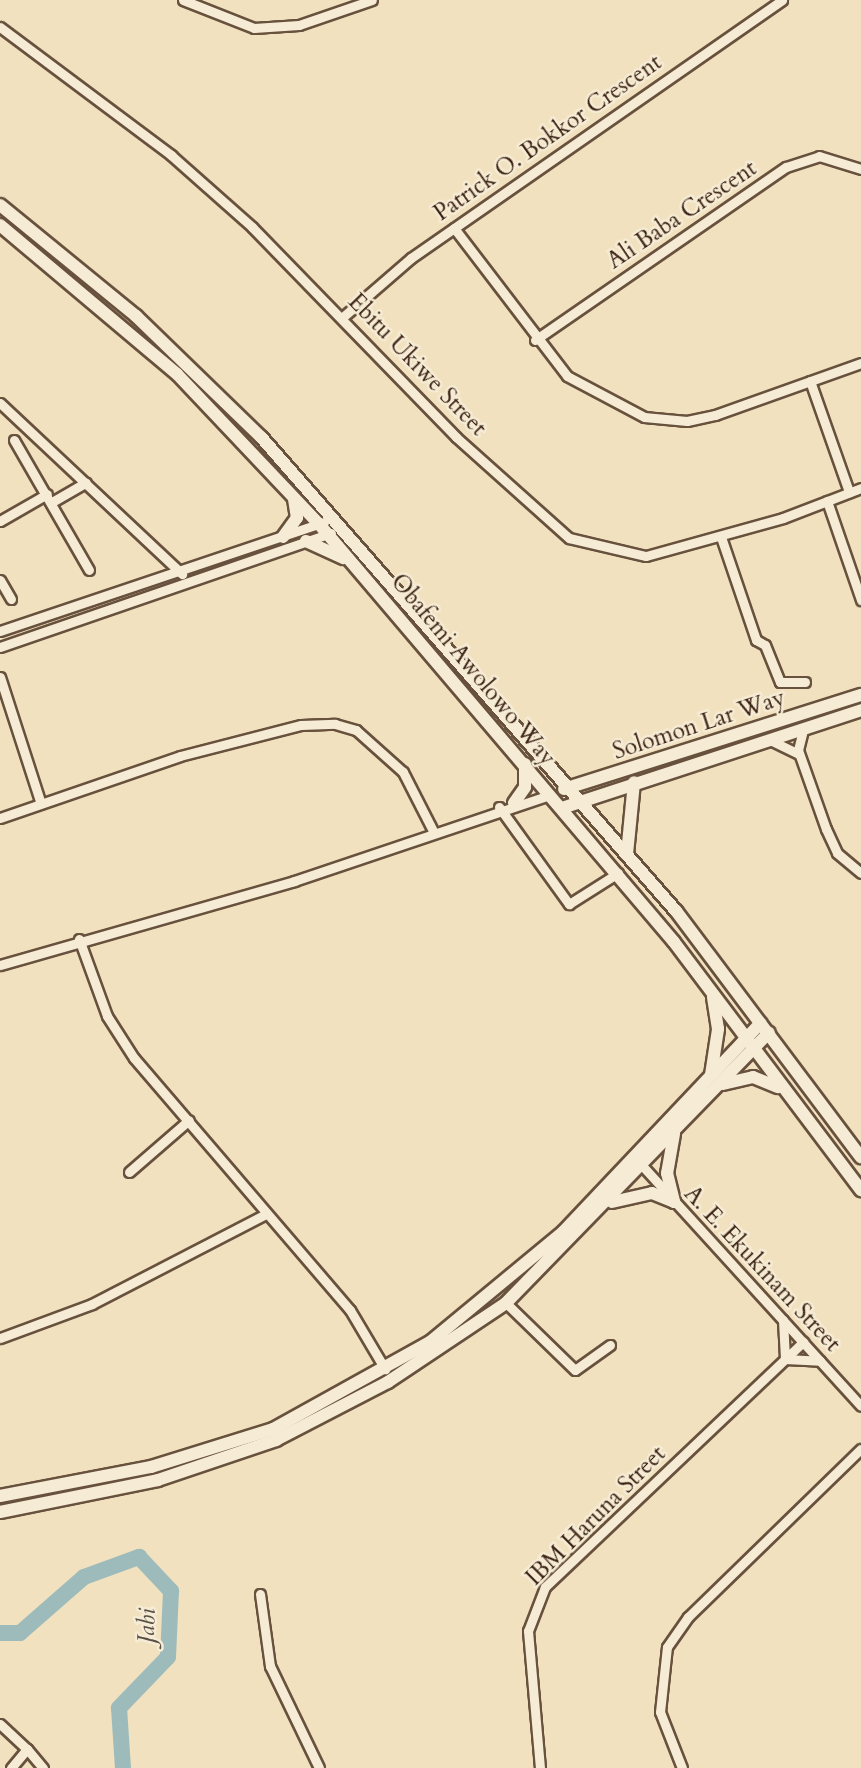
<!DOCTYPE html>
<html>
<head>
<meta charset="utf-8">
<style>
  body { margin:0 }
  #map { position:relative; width:861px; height:1768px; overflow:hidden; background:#f1e1bf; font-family:Cardo,serif }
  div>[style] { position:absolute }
  .river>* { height:16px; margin:-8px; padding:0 8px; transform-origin:8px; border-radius:8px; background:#9ebbbb }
  .roads { filter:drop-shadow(2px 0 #68513d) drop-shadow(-2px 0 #68513d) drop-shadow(0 2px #68513d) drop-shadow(0 -2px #68513d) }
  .street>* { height:9px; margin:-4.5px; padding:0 4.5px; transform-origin:4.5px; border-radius:4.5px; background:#f6ecd5 }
  .secondary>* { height:12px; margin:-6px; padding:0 6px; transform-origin:6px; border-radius:6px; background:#f6ecd5 }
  span { translate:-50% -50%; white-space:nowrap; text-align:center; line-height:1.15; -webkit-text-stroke:5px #f6ecd5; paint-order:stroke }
  .street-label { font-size:23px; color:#3a2112 }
  .water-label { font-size:24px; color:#584f45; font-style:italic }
</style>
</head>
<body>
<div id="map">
  <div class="river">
    <div style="left:0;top:1633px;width:20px"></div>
    <div style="left:20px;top:1633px;width:85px;rotate:-41.2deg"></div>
    <div style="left:84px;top:1577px;width:59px;rotate:-20deg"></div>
    <div style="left:139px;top:1557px;width:47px;rotate:46.7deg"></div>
    <div style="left:171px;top:1591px;width:66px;rotate:92.6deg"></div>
    <div style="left:168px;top:1657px;width:71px;rotate:133.9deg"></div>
    <div style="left:119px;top:1708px;width:60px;rotate:86.2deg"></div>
  </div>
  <div class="roads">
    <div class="street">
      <div style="left:183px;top:0;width:76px;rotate:21.5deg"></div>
      <div style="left:254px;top:28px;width:45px;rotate:-3.8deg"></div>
      <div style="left:299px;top:25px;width:77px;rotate:-18.9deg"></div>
      <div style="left:0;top:27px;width:214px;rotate:36.8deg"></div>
      <div style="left:171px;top:155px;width:108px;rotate:41.6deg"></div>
      <div style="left:252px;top:227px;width:293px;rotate:45.8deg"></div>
      <div style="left:456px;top:437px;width:152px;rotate:41.8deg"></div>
      <div style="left:569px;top:538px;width:79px;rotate:13.2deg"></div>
      <div style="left:646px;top:556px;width:142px;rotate:-15.5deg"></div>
      <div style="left:783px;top:518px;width:84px;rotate:-21deg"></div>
      <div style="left:454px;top:228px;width:186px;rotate:52.6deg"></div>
      <div style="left:567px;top:376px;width:87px;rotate:28deg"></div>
      <div style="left:644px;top:417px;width:43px;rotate:5.3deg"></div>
      <div style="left:687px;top:421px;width:29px;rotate:-12deg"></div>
      <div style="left:715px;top:415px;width:155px;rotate:-19.6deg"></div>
      <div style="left:344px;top:316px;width:89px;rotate:-40.9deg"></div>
      <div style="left:411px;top:258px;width:452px;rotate:-34.8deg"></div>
      <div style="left:535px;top:340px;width:305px;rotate:-34.6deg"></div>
      <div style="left:786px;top:167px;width:35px;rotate:-18deg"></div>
      <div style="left:819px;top:156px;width:44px;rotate:17.2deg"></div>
      <div style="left:810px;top:381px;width:118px;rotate:70.6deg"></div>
      <div style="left:0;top:403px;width:250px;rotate:43.2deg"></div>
      <div style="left:14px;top:440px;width:150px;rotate:60deg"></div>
      <div style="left:827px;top:501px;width:105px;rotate:71deg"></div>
      <div style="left:52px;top:502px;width:39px;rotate:-30deg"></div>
      <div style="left:0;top:521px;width:54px;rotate:-29.9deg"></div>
      <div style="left:721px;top:537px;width:109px;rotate:71.2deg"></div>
      <div style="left:756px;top:640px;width:10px;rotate:29deg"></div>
      <div style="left:765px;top:645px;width:40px;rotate:68deg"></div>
      <div style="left:780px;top:682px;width:25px"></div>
      <div style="left:0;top:580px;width:22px;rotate:60deg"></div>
      <div style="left:0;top:631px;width:342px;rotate:-18.6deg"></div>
      <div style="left:0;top:647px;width:350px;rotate:-19deg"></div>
      <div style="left:0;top:677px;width:133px;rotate:72.1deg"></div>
      <div style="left:803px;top:730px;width:21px;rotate:104deg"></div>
      <div style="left:798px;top:750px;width:84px;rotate:70.5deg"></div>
      <div style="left:826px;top:829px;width:26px;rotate:65deg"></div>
      <div style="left:837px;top:853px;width:31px;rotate:40deg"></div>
      <div style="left:770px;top:740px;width:32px;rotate:26deg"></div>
      <div style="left:499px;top:807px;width:120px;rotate:54.2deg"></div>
      <div style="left:569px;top:904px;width:58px;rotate:-32.3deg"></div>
      <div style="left:0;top:818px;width:190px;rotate:-19deg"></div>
      <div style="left:180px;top:756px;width:125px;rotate:-14.4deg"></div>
      <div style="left:301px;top:725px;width:34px;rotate:-2deg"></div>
      <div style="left:335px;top:724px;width:22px;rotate:16deg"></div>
      <div style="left:356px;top:730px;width:63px;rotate:41.8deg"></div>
      <div style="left:403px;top:772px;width:66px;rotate:63deg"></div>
      <div style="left:79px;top:939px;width:82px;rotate:70deg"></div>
      <div style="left:107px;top:1016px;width:50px;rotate:57.3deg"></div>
      <div style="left:134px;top:1058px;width:332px;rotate:49.4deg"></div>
      <div style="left:350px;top:1310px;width:69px;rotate:59.3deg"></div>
      <div style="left:0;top:965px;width:306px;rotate:-15.9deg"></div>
      <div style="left:294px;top:881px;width:270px;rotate:-18.6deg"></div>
      <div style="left:638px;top:1161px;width:331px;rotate:47.7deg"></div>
      <div style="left:129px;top:1172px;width:79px;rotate:-40.9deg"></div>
      <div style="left:506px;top:1303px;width:96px;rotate:44.2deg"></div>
      <div style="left:575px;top:1370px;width:43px;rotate:-35.5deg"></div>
      <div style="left:783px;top:1320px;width:39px;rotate:87deg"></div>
      <div style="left:785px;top:1359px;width:35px;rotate:3deg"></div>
      <div style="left:0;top:1338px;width:98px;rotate:-20.3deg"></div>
      <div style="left:92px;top:1304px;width:194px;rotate:-27.4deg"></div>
      <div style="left:260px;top:1594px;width:73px;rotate:82.1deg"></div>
      <div style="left:270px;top:1666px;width:113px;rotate:64.3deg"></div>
      <div style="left:0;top:1724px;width:37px;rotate:43deg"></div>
      <div style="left:27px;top:1749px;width:25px;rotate:130deg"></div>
      <div style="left:27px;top:1749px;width:25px;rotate:50deg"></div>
      <div style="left:540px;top:1768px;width:138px;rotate:-95deg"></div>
      <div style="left:528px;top:1631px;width:47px;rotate:-68.9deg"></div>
      <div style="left:545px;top:1587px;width:356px;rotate:-43.5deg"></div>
      <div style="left:682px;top:1768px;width:60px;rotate:-111.4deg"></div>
      <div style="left:660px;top:1712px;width:65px;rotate:-83.9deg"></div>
      <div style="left:667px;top:1647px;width:37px;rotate:-55deg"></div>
      <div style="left:688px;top:1617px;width:241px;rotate:-44.2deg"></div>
    </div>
    <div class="secondary">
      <div style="left:0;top:205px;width:176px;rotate:39.2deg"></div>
      <div style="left:136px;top:316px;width:174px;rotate:44.1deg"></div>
      <div style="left:261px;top:437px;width:630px;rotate:48.8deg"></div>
      <div style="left:676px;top:911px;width:308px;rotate:53.1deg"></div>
      <div style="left:0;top:225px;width:231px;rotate:40.1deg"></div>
      <div style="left:177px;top:374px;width:207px;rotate:46.6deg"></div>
      <div style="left:319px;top:524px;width:548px;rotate:49.66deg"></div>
      <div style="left:674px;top:942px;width:311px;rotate:53deg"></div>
      <div style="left:283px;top:537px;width:24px;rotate:-54deg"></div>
      <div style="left:297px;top:518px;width:18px;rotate:-99deg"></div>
      <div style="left:306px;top:541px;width:41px;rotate:24.7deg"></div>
      <div style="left:564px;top:789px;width:312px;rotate:-17.6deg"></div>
      <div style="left:514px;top:803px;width:19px;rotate:-55deg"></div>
      <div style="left:525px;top:787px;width:23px;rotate:-90deg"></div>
      <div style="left:562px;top:808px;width:315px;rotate:-18.1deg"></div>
      <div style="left:627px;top:854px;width:72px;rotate:-84.4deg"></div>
      <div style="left:711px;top:1075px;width:47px;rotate:-81.3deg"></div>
      <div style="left:718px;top:1029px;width:32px;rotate:-99deg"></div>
      <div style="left:723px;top:1084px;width:31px;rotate:-13deg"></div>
      <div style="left:753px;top:1077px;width:27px;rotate:22deg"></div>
      <div style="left:674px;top:1134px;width:40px;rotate:100deg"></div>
      <div style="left:667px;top:1173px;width:30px;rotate:76deg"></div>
      <div style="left:612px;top:1202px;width:41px;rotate:-12.7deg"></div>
      <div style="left:652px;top:1193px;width:24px;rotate:22deg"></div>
      <div style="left:0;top:1496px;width:154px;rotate:-10.9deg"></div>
      <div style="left:151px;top:1467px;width:128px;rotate:-17.3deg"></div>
      <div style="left:273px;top:1429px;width:179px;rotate:-29deg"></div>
      <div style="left:430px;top:1342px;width:174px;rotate:-39.6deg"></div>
      <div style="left:564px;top:1231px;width:286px;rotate:-46.6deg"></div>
      <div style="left:0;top:1512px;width:161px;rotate:-11.4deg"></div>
      <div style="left:158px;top:1480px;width:125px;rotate:-18.7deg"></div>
      <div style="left:276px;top:1440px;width:126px;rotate:-27.4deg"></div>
      <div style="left:388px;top:1382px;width:142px;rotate:-33.8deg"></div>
      <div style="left:506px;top:1303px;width:377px;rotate:-45.8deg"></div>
    </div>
  </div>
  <div class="street-label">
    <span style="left:548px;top:138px;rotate:-35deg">Patrick O. Bokkor Crescent</span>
    <span style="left:682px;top:215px;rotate:-34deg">Ali Baba Crescent</span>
    <span style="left:417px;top:365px;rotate:46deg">Ebitu Ukiwe Street</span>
    <span style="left:473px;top:670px;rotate:50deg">Obafemi Awolowo Way</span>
    <span style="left:699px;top:725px;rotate:-18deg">Solomon Lar Way</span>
    <span style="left:762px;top:1269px;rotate:47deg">A. E. Ekukinam Street</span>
    <span style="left:596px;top:1516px;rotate:-45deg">IBM Haruna Street</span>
  </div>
  <div class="water-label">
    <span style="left:147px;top:1626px;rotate:-88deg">Jabi</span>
  </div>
</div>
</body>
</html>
